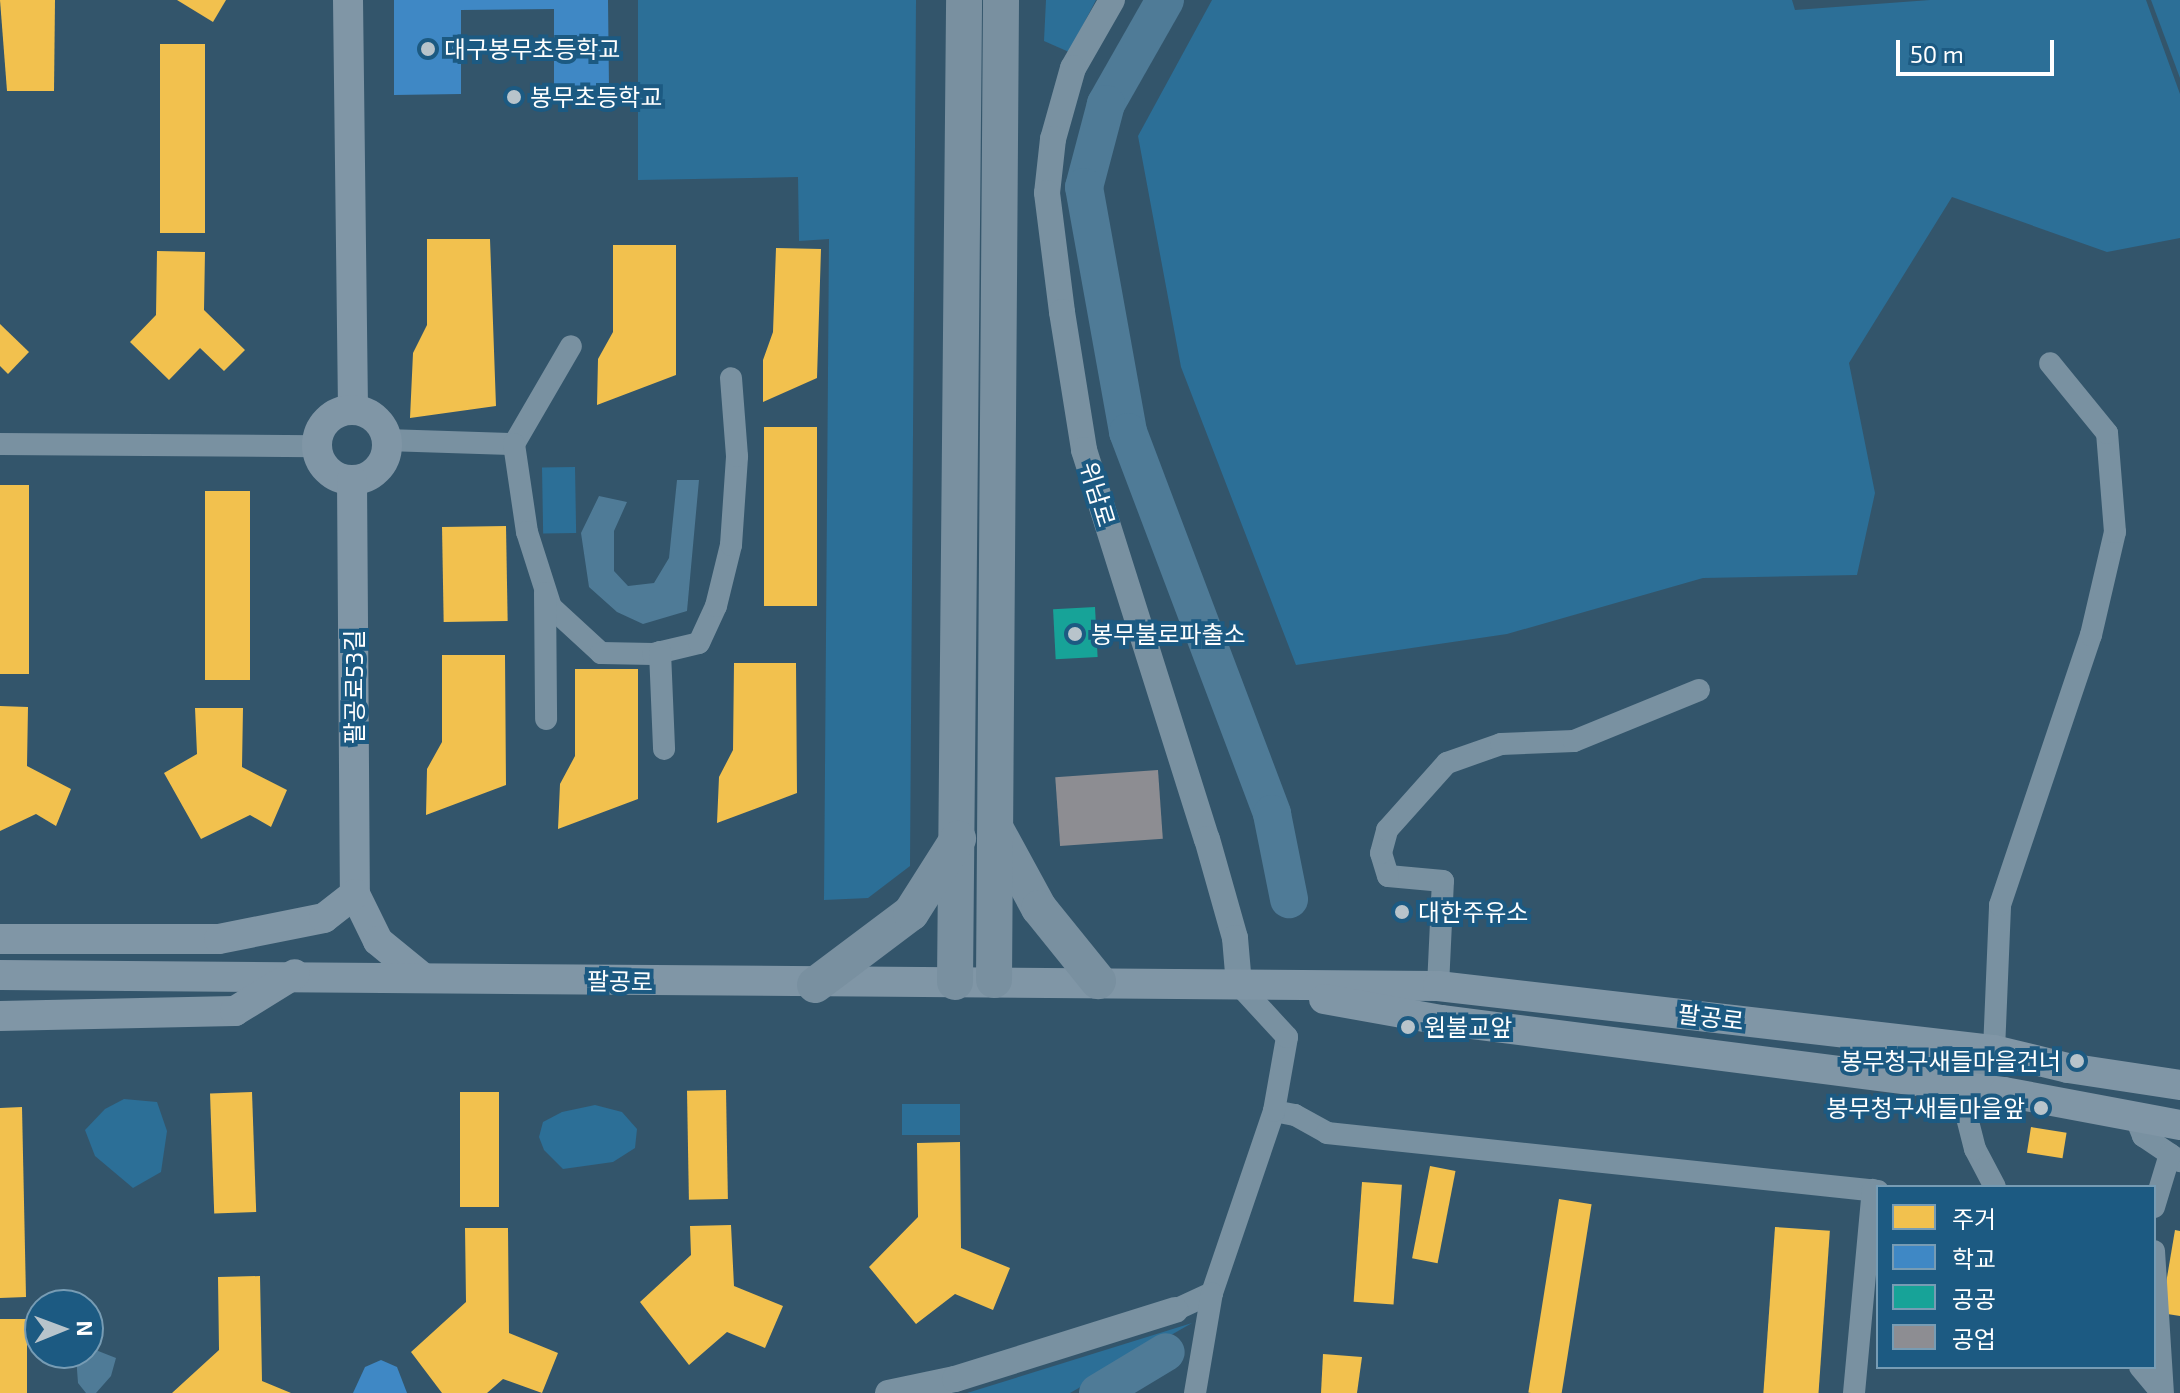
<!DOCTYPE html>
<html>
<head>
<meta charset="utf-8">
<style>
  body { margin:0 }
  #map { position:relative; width:2180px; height:1393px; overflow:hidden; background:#33556b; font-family:"Exo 2","Noto Sans KR",sans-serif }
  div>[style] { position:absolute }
  .green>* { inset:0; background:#2c6f97; transform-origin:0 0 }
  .water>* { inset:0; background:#4f7b97 }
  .homes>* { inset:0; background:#f2c14e; transform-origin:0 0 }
  .schools>* { inset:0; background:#3f88c5 }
  .public>* { inset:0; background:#17a398; transform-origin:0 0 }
  .industry>* { inset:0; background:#8d8d92; transform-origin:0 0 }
  .river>* { height:38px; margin:-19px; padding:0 19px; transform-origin:19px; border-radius:19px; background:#4f7b97 }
  .minor>* { height:22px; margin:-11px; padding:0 11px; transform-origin:11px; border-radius:11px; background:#7991a1 }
  .tertiary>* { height:26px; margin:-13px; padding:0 13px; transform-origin:13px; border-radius:13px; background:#7991a1 }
  .secondary>* { height:30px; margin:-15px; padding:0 15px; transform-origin:15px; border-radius:15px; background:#8096a6 }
  .secondary>.ring { margin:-15px; padding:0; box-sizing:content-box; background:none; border:30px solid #8096a6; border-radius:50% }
  .trunk>* { height:36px; margin:-18px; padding:0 18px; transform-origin:18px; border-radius:18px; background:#7990a0 }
  .dots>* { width:22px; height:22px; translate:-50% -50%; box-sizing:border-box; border:4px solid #1c5a82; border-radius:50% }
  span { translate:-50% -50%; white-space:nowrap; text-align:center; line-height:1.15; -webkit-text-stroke:8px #1c5a82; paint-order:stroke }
  .poi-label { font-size:24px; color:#fff }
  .left { translate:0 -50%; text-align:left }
  .right { translate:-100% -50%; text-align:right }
  .street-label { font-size:24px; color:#fff }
  .legend { position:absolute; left:1876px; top:1185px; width:280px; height:184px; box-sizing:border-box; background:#1c5a82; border:2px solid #779cb4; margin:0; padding:10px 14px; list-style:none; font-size:24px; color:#fff }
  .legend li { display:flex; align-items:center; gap:16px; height:40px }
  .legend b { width:40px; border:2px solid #779cb4 }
  .north { position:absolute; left:24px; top:1289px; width:80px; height:80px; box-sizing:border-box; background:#1c5a82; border:2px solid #779cb4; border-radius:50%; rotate:89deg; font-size:22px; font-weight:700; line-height:32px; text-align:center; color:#fff }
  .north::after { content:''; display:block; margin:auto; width:28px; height:36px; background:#b8c4cb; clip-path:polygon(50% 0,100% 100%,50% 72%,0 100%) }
  .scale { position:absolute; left:1896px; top:40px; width:158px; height:36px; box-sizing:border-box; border:4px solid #fff; border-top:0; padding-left:10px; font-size:24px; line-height:28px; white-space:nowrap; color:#fff; -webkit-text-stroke:6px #1c5a82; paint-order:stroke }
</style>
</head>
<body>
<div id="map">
  <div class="green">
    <div style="clip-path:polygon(638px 0,916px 0,910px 866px,868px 898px,824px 900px,829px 239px,799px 241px,798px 177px,638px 180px)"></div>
    <div style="clip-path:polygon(1046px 0,1096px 0,1069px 52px,1044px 41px)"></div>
    <div style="clip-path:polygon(1212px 0,1792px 0,1795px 10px,1930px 0,2146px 0,2180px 94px,2180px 238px,2107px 252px,1952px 197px,1849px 363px,1875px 493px,1857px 575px,1703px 578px,1507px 634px,1296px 665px,1181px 367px,1138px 136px)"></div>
    <div style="clip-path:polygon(2151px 0,2180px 0,2180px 78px)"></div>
    <div style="left:575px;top:467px;width:66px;height:33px;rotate:89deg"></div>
    <div style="clip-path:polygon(124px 1099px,157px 1102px,167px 1131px,161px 1172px,133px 1188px,95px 1156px,85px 1130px,105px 1109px)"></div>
    <div style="left:902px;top:1104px;width:58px;height:31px"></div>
    <div style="clip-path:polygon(595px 1105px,622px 1112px,637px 1129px,635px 1148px,613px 1162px,563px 1169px,544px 1150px,539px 1137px,543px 1122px,562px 1112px)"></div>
    <div style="clip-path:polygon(1192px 1323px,1070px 1393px,967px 1393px)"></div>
  </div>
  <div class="water">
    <div style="clip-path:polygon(677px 480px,699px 480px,687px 611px,643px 624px,617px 612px,589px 587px,581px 533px,599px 496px,627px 502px,614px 531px,614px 571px,628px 586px,654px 583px,669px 558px)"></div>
    <div style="clip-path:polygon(88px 1347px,116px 1358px,111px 1376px,96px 1393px,86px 1393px,78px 1383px,76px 1356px,88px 1353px)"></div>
  </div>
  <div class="homes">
    <div style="clip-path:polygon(0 0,55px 0,54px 91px,7px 91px)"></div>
    <div style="clip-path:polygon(177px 0,226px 0,213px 22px)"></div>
    <div style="left:160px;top:44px;width:45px;height:189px"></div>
    <div style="clip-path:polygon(427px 239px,490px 239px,496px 406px,410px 418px,413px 353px,427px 325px)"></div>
    <div style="clip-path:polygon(613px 245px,676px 245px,676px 375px,597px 405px,598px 359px,613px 332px)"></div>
    <div style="clip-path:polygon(776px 248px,821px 249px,817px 378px,763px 402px,763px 360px,773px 332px)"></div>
    <div style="clip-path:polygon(157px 251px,205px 252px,204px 310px,245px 350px,224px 371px,200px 348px,169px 380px,130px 342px,156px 315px)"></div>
    <div style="clip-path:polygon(0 324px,29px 352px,8px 374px,0 366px)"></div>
    <div style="left:764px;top:427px;width:53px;height:179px"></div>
    <div style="left:0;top:485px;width:29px;height:189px"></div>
    <div style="left:205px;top:491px;width:45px;height:189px"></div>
    <div style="left:506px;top:526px;width:95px;height:64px;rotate:89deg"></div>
    <div style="clip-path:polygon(442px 655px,505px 655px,506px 785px,426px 815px,427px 769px,442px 742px)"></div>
    <div style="clip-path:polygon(734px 663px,796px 663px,797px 793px,717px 823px,719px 777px,733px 750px)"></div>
    <div style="clip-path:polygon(575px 669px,638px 669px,638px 799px,558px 829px,560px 784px,575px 756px)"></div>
    <div style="clip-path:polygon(0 706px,28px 707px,27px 766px,71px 789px,56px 826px,36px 814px,0 831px)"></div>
    <div style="clip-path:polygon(195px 708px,243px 708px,242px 767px,287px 790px,271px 827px,250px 815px,201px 839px,164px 773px,197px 754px)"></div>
    <div style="left:726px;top:1090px;width:109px;height:39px;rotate:89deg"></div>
    <div style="left:252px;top:1092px;width:120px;height:42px;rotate:88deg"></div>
    <div style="left:460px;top:1092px;width:39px;height:115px"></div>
    <div style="clip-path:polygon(22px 1107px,26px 1297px,0 1298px,0 1108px)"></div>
    <div style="left:2031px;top:1127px;width:36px;height:26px;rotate:9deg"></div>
    <div style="clip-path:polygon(960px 1142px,961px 1248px,1010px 1268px,993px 1310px,955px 1294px,916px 1324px,869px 1267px,918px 1217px,917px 1143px)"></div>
    <div style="left:1430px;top:1166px;width:26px;height:94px;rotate:11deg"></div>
    <div style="left:1362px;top:1182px;width:40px;height:120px;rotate:4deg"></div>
    <div style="left:1559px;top:1199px;width:33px;height:196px;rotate:9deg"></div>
    <div style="clip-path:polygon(731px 1225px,734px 1286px,783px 1306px,765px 1348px,727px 1332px,689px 1365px,640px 1302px,691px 1255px,690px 1226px)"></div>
    <div style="left:1775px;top:1227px;width:55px;height:168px;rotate:4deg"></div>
    <div style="clip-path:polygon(465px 1228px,508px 1228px,509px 1333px,558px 1353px,542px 1393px,503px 1379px,487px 1393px,442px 1393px,411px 1352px,466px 1302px)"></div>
    <div style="clip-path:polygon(2175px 1230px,2180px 1231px,2180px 1316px,2161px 1313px)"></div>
    <div style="clip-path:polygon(260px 1276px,262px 1381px,291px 1393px,172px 1393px,219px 1350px,218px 1277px)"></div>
    <div style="left:0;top:1319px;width:27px;height:74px"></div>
    <div style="clip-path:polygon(1323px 1354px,1362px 1357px,1357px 1393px,1321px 1393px)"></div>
  </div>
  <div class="schools">
    <div style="clip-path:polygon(394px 0,608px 0,609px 87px,554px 87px,554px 9px,461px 10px,461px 94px,394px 95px)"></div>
    <div style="clip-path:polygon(381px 1360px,397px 1367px,407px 1393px,353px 1393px,365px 1367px)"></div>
  </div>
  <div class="public">
    <div style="left:1095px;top:607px;width:50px;height:42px;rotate:87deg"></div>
  </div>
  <div class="industry">
    <div style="left:1158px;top:770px;width:69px;height:103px;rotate:86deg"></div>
  </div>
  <div class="river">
    <div style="left:1165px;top:0;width:120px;rotate:119.6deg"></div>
    <div style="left:1106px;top:104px;width:86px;rotate:104.8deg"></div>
    <div style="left:1084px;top:187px;width:249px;rotate:79.8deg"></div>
    <div style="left:1128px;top:432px;width:408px;rotate:69.3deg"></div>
    <div style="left:1272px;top:814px;width:87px;rotate:78.7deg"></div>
    <div style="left:1098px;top:1393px;width:79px;rotate:-31.1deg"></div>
  </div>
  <div class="minor">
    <div style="left:386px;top:440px;width:128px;rotate:1.8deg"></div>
    <div style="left:514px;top:444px;width:113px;rotate:-59.8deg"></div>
    <div style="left:0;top:444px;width:317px;rotate:0.4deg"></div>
    <div style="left:514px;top:444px;width:89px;rotate:81.6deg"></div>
    <div style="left:527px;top:532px;width:79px;rotate:72.3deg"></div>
    <div style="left:551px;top:607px;width:68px;rotate:42.6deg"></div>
    <div style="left:601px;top:653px;width:52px;rotate:1.1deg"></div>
    <div style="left:653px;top:654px;width:47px;rotate:-13.4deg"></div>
    <div style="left:699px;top:643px;width:41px;rotate:-65.3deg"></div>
    <div style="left:716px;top:606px;width:63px;rotate:-76.2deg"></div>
    <div style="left:731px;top:545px;width:89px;rotate:-86.1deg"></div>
    <div style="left:737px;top:456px;width:78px;rotate:-94.4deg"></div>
    <div style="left:545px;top:593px;width:126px;rotate:89.5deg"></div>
    <div style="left:660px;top:652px;width:97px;rotate:87.6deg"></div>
    <div style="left:1438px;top:986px;width:105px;rotate:-87.3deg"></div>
    <div style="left:1443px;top:881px;width:55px;rotate:-174.8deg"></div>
    <div style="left:1388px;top:876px;width:24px;rotate:-107deg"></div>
    <div style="left:1381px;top:853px;width:24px;rotate:-75deg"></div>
    <div style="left:1387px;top:830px;width:90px;rotate:-48.2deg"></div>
    <div style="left:1447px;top:763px;width:57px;rotate:-19.4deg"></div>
    <div style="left:1501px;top:744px;width:73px;rotate:-2.4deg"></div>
    <div style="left:1574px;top:741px;width:135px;rotate:-22.2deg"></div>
    <div style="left:1274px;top:1111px;width:21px;rotate:11deg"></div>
    <div style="left:1295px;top:1115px;width:37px;rotate:29deg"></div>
    <div style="left:1327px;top:1133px;width:554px;rotate:6.01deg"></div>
    <div style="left:2135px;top:1116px;width:22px;rotate:68deg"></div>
    <div style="left:2143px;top:1136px;width:45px;rotate:34deg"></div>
    <div style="left:1995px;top:1187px;width:43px;rotate:-117.8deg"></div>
    <div style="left:1975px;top:1149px;width:65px;rotate:-104.3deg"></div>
    <div style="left:1959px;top:1086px;width:50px;rotate:-45.8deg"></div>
    <div style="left:1994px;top:1050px;width:145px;rotate:-87.6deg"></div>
    <div style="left:2000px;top:905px;width:285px;rotate:-71.4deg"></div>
    <div style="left:2091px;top:635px;width:106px;rotate:-76.9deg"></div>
    <div style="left:2115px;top:532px;width:99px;rotate:-94.6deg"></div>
    <div style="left:2107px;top:433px;width:90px;rotate:-129.2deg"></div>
    <div style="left:2154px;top:1207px;width:55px;rotate:-73.2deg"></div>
    <div style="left:2154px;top:1251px;width:142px;rotate:86.4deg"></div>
    <div style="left:1175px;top:1310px;width:41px;rotate:-24.7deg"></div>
    <div style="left:1212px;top:1293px;width:192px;rotate:-71.2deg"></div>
    <div style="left:1274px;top:1111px;width:75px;rotate:-80deg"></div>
    <div style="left:1287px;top:1037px;width:71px;rotate:-132.7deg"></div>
    <div style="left:2140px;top:1367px;width:34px;rotate:50deg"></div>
    <div style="left:1195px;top:1393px;width:101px;rotate:-80.4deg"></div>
    <div style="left:1854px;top:1393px;width:204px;rotate:-84.7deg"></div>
  </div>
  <div class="tertiary">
    <div style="left:1112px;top:0;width:78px;rotate:119.8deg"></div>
    <div style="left:1073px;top:68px;width:74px;rotate:105.7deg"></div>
    <div style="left:1053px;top:139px;width:54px;rotate:96.3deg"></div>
    <div style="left:1047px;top:193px;width:120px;rotate:82.8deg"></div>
    <div style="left:1062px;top:312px;width:140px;rotate:80.9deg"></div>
    <div style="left:1084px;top:450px;width:408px;rotate:72.5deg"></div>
    <div style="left:1207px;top:839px;width:103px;rotate:74.2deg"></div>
    <div style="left:1235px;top:938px;width:47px;rotate:85.1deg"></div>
    <div style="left:888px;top:1393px;width:68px;rotate:-11.8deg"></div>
    <div style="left:955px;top:1379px;width:231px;rotate:-17.4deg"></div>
  </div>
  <div class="secondary">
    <div style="left:348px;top:0;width:410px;rotate:89.3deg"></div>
    <div class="ring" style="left:317px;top:410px;width:40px;height:40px"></div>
    <div style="left:352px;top:480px;width:414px;rotate:89.6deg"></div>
    <div style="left:355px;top:894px;width:52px;rotate:63.9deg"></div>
    <div style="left:378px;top:941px;width:57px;rotate:39.3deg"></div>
    <div style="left:0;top:939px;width:219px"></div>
    <div style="left:219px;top:939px;width:107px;rotate:-11.3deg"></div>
    <div style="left:324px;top:918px;width:39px;rotate:-38deg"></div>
    <div style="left:0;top:975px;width:1438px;rotate:0.44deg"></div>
    <div style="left:1438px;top:986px;width:560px;rotate:6.57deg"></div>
    <div style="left:1994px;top:1050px;width:76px;rotate:13.7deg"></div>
    <div style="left:2068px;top:1068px;width:113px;rotate:8.6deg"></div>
    <div style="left:1324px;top:999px;width:119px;rotate:10.2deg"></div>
    <div style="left:1441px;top:1020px;width:568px;rotate:7.29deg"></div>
    <div style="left:2004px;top:1092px;width:179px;rotate:10.6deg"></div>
    <div style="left:0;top:1016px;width:235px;rotate:-1.2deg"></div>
    <div style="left:235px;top:1011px;width:70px;rotate:-31.7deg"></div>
  </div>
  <div class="trunk">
    <div style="left:997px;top:831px;width:88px;rotate:61.4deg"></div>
    <div style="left:1039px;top:908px;width:94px;rotate:51.1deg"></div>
    <div style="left:994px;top:980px;width:980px;rotate:-89.59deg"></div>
    <div style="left:955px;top:982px;width:982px;rotate:-89.47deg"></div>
    <div style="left:815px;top:985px;width:120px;rotate:-36.9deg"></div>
    <div style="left:911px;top:913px;width:88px;rotate:-57.6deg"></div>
  </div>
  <div class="dots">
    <div style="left:428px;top:49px;background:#b8c4cb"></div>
    <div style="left:514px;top:97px;background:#b8c4cb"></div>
    <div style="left:1075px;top:634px;background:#b8c4cb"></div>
    <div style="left:1402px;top:912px;background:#b8c4cb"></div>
    <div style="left:1408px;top:1027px;background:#b8c4cb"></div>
    <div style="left:2077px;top:1061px;background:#b8c4cb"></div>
    <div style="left:2041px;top:1108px;background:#b8c4cb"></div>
  </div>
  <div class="poi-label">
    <span class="left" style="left:444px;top:49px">대구봉무초등학교</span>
    <span class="left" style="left:530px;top:97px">봉무초등학교</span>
    <span class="left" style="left:1091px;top:634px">봉무불로파출소</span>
    <span class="left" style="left:1418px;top:912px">대한주유소</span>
    <span class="left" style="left:1424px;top:1027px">원불교앞</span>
    <span class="right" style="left:2061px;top:1061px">봉무청구새들마을건너</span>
    <span class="right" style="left:2025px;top:1108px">봉무청구새들마을앞</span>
  </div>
  <div class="street-label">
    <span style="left:1098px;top:494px;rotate:73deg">위남로</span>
    <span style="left:354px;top:687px;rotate:-90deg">팔공로53길</span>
    <span style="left:620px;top:981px;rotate:1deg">팔공로</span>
    <span style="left:1711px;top:1017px;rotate:7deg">팔공로</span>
  </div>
  <ul class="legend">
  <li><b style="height:22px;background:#f2c14e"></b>주거</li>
  <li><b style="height:22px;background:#3f88c5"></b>학교</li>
  <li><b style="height:22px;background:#17a398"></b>공공</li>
  <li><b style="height:22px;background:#8d8d92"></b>공업</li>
  </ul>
  <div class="north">N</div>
  <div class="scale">50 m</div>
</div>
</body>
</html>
